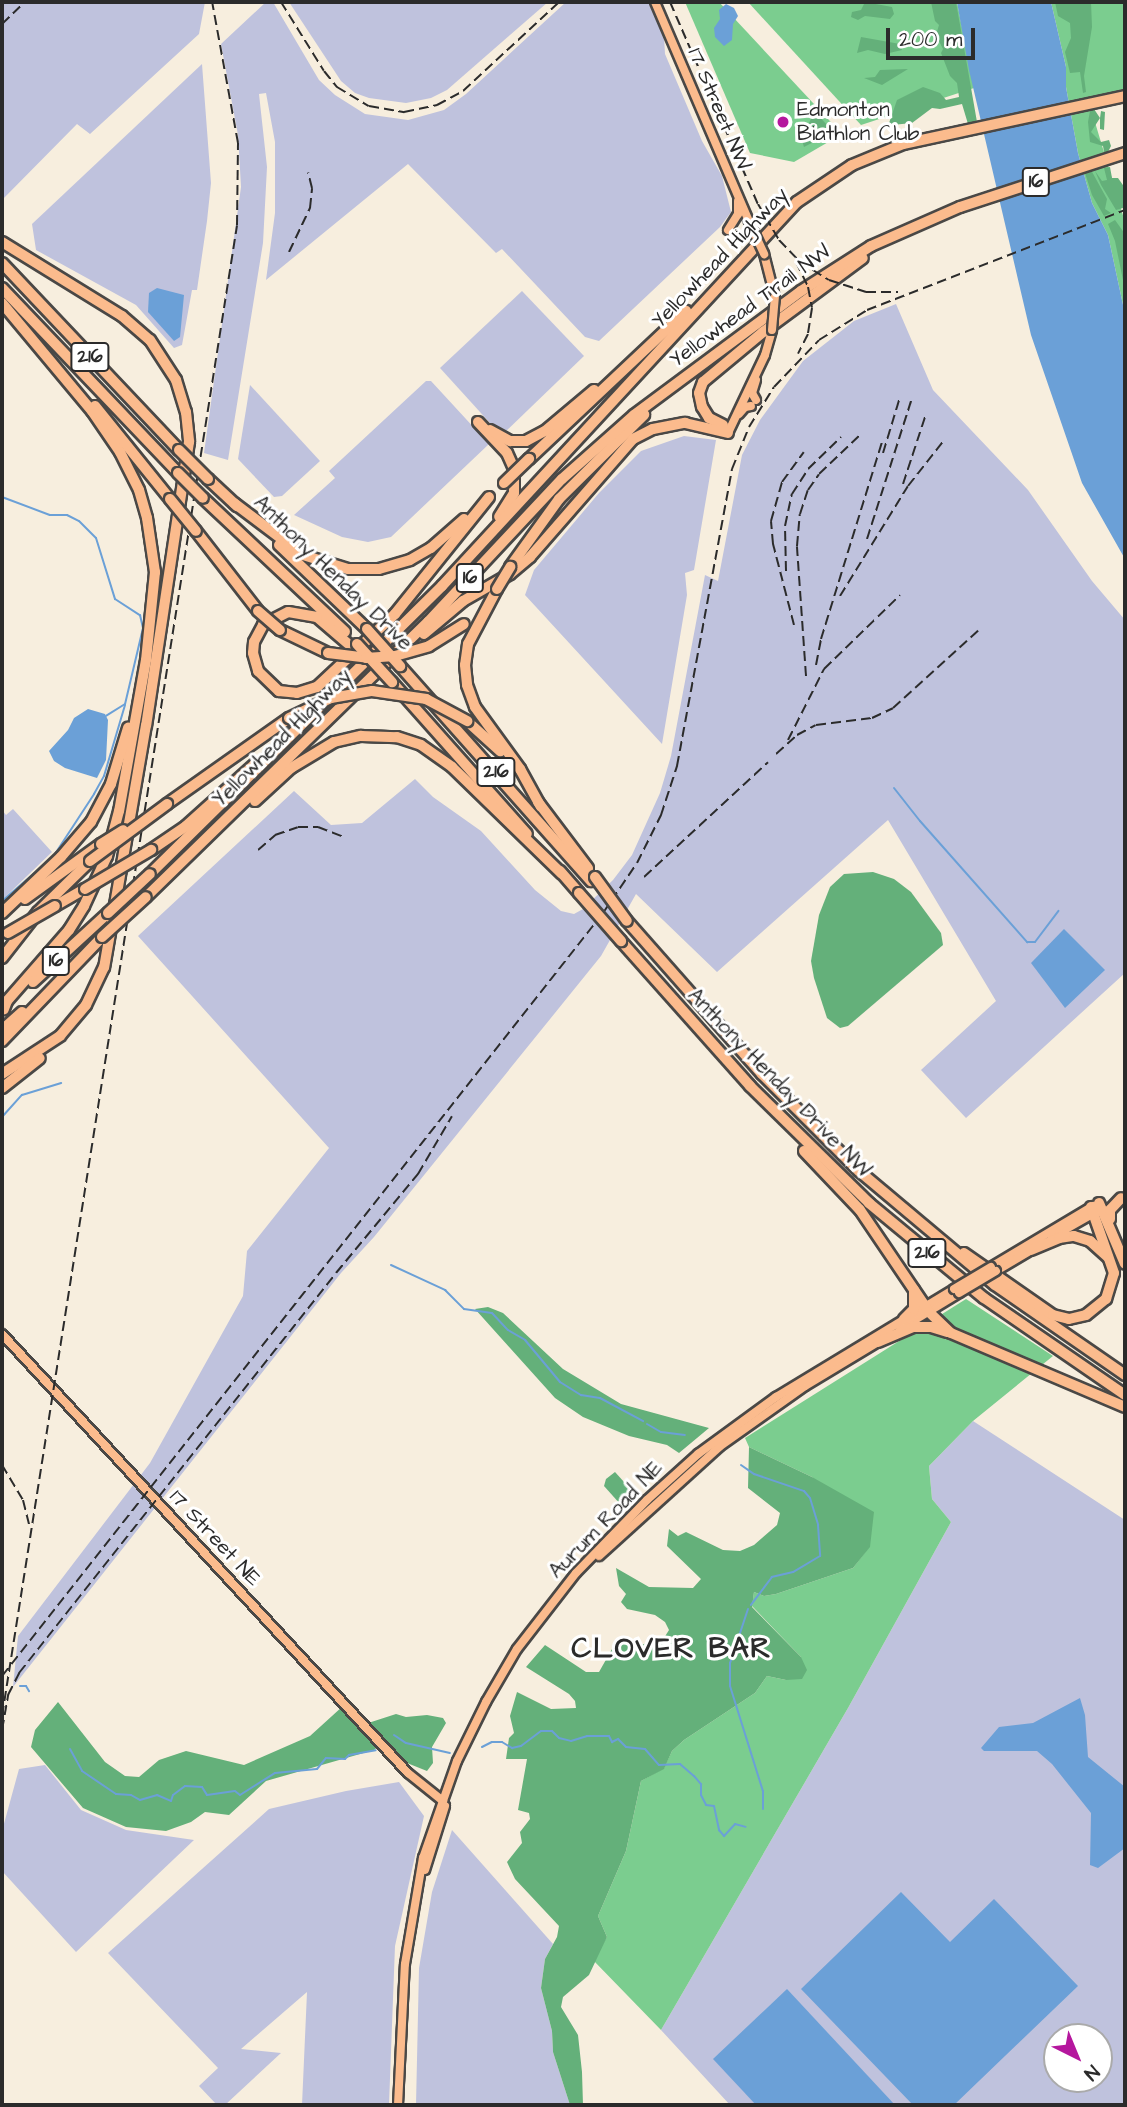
<!DOCTYPE html>
<html>
<head>
<meta charset="utf-8">
<style>
  body { margin:0 }
  #map { position:relative; width:1127px; height:2107px; overflow:hidden; background:#f7eede; font-family:"Architects Daughter",sans-serif }
  div>[style] { position:absolute }
  .industrial>* { inset:0; background:#bfc2dd }
  .green>* { inset:0; background:#7bcd8f }
  .forest>* { inset:0; background:#64b07a }
  .water>* { inset:0; background:#6ba0d7 }
  .stream>* { height:2px; margin:-1px; padding:0 1px; transform-origin:1px; border-radius:1px; background:#6ba0d7 }
  .roads { filter:drop-shadow(2px 0 #4a4846) drop-shadow(-2px 0 #4a4846) drop-shadow(0 2px #4a4846) drop-shadow(0 -2px #4a4846) }
  .major>* { height:8px; margin:-4px; padding:0 4px; transform-origin:4px; border-radius:4px; background:#fbbb8d }
  .highway>* { height:10px; margin:-5px; padding:0 5px; transform-origin:5px; border-radius:5px; background:#fbbb8d }
  .rail>* { height:2px; margin-top:-1px; transform-origin:0; background:repeating-linear-gradient(90deg,#2b2b2b 0 10px,transparent 0 15px) }
  .bridges { filter:drop-shadow(2px 0 #4a4846) drop-shadow(-2px 0 #4a4846) drop-shadow(0 2px #4a4846) drop-shadow(0 -2px #4a4846) }
  .major-bridge>* { height:8px; margin:-4px; padding:0 4px; transform-origin:4px; border-radius:4px; background:#fbbb8d }
  .highway-bridge>* { height:10px; margin:-5px; padding:0 5px; transform-origin:5px; border-radius:5px; background:#fbbb8d }
  .dots>* { width:19px; height:19px; translate:-50% -50%; box-sizing:border-box; border:4px solid #fff; border-radius:50% }
  span { translate:-50% -50%; white-space:nowrap; text-align:center; line-height:1.15; -webkit-text-stroke:6px #fff; paint-order:stroke }
  .shield-label span { padding:2px 5px; background:#fff; border:2px solid; border-radius:5px; -webkit-text-stroke-width:0 }
  .shield-label { font-size:19px; color:#2b2b2b; font-weight:700 }
  .street-label { font-size:21px; color:#2b2b2b }
  .poi-label { font-size:21px; color:#2b2b2b }
  .left { translate:0 -50%; text-align:left }
  .district-label { font-size:28px; color:#2b2b2b; font-weight:700; letter-spacing:2px }
  .frame { position:absolute; inset:0; border:4px solid #2b2b2b; pointer-events:none }
  .north { position:absolute; left:1043px; top:2023px; width:70px; height:70px; box-sizing:border-box; background:#fff; border:2px solid #aaa; border-radius:50%; rotate:137deg; font-size:19px; font-weight:700; line-height:28px; text-align:center; color:#2b2b2b }
  .north::after { content:''; display:block; margin:auto; width:24px; height:32px; background:#b5179e; clip-path:polygon(50% 0,100% 100%,50% 72%,0 100%) }
  .scale { position:absolute; left:886px; top:28px; width:89px; height:32px; box-sizing:border-box; border:4px solid #2b2b2b; border-top:0; padding-left:9px; font-size:21px; line-height:24px; white-space:nowrap; color:#2b2b2b; -webkit-text-stroke:5px #fff; paint-order:stroke }
</style>
</head>
<body>
<div id="map">
  <div class="industrial">
    <div style="clip-path:polygon(2px 2px,205px 2px,199px 34px,90px 134px,77px 124px,2px 200px)"></div>
    <div style="clip-path:polygon(266px 2px,273px 2px,319px 80px,335px 95px,365px 114px,408px 120px,444px 110px,466px 94px,566px 2px,648px 2px,664px 36px,665px 54px,702px 141px,722px 176px,731px 212px,720px 227px,599px 341px,585px 337px,502px 249px,496px 253px,408px 164px,266px 280px,275px 213px,275px 142px,266px 93px,259px 94px,267px 167px,263px 243px,228px 460px,204px 453px,241px 187px,238px 135px,221px 44px)"></div>
    <div style="clip-path:polygon(289px 2px,548px 2px,447px 90px,431px 98px,406px 103px,369px 98px,355px 93px,341px 81px)"></div>
    <div style="clip-path:polygon(202px 64px,211px 183px,207px 221px,197px 290px,192px 290px,182px 345px,174px 348px,136px 305px,36px 250px,32px 224px)"></div>
    <div style="clip-path:polygon(522px 291px,584px 356px,504px 433px,490px 423px,440px 368px)"></div>
    <div style="clip-path:polygon(896px 304px,933px 390px,1028px 490px,1092px 581px,1125px 620px,1125px 973px,966px 1118px,921px 1070px,996px 1001px,888px 820px,717px 972px,636px 894px,601px 956px,374px 1237px,341px 1273px,13px 1687px,18px 1636px,150px 1463px,243px 1296px,247px 1251px,329px 1148px,138px 936px,294px 791px,331px 825px,362px 823px,415px 779px,433px 797px,481px 831px,535px 890px,561px 911px,574px 914px,583px 909px,613px 880px,632px 855px,660px 793px,671px 756px,705px 575px,718px 581px,742px 455px,760px 420px,803px 361px,854px 321px)"></div>
    <div style="clip-path:polygon(426px 381px,431px 381px,489px 444px,391px 537px,368px 542px,342px 537px,294px 515px,335px 478px,329px 471px)"></div>
    <div style="clip-path:polygon(250px 385px,320px 461px,282px 496px,274px 497px,238px 459px)"></div>
    <div style="clip-path:polygon(684px 436px,716px 440px,694px 570px,685px 573px,687px 595px,662px 744px,525px 595px,534px 570px,599px 493px,641px 451px)"></div>
    <div style="clip-path:polygon(13px 809px,52px 852px,2px 900px,2px 810px,6px 815px)"></div>
    <div style="clip-path:polygon(evenodd,973px 1421px,1125px 1520px,1125px 2105px,730px 2105px,661px 2030px,848px 1708px,951px 1522px,932px 1499px,929px 1466px,973px 1421px,1057px 2037px,1099px 2037px,1099px 2079px,1057px 2079px,1057px 2037px)"></div>
    <div style="clip-path:polygon(45px 1765px,81px 1810px,126px 1830px,194px 1840px,76px 1952px,2px 1871px,2px 1831px,19px 1769px)"></div>
    <div style="clip-path:polygon(399px 1782px,424px 1816px,395px 1946px,389px 2105px,302px 2105px,307px 1992px,241px 2049px,281px 2053px,225px 2105px,217px 2105px,199px 2086px,218px 2068px,108px 1953px,269px 1809px,346px 1791px)"></div>
    <div style="clip-path:polygon(452px 1830px,553px 1944px,545px 1959px,541px 1988px,552px 2031px,553px 2052px,570px 2105px,416px 2105px,419px 1968px,432px 1892px)"></div>
  </div>
  <div class="green">
    <div style="clip-path:polygon(685px 2px,719px 2px,842px 134px,794px 162px,750px 153px)"></div>
    <div style="clip-path:polygon(748px 2px,957px 2px,974px 88px,861px 125px)"></div>
    <div style="clip-path:polygon(1051px 2px,1125px 2px,1125px 91px,1088px 99px,1125px 222px,1125px 314px,1108px 235px,1092px 203px,1078px 153px,1066px 87px,1066px 67px)"></div>
    <div style="clip-path:polygon(966px 1299px,1053px 1356px,973px 1421px,929px 1466px,932px 1499px,951px 1522px,848px 1708px,661px 2030px,593px 1960px,607px 1937px,598px 1916px,626px 1851px,641px 1781px,664px 1768px,672px 1751px,684px 1740px,755px 1693px,767px 1676px,786px 1680px,801px 1657px,752px 1606px,754px 1592px,764px 1596px,776px 1594px,853px 1568px,870px 1546px,812px 1477px,749px 1447px,745px 1438px)"></div>
  </div>
  <div class="forest">
    <div style="clip-path:polygon(865px 2px,892px 7px,894px 14px,890px 19px,865px 16px,858px 20px,851px 17px,852px 12px,861px 10px)"></div>
    <div style="clip-path:polygon(931px 2px,956px 2px,977px 122px,968px 124px,962px 104px,940px 109px,932px 108px,912px 123px,892px 125px,889px 123px,897px 100px,923px 87px,940px 93px,946px 100px,959px 97px,957px 83px,950px 76px,941px 53px,943px 49px,936px 35px,939px 25px,935px 21px)"></div>
    <div style="clip-path:polygon(1055px 2px,1091px 2px,1092px 27px,1084px 76px,1086px 92px,1083px 93px,1080px 72px,1070px 73px,1065px 52px,1071px 38px,1070px 23px,1058px 16px)"></div>
    <div style="clip-path:polygon(861px 37px,900px 44px,902px 50px,885px 54px,868px 50px,857px 53px)"></div>
    <div style="clip-path:polygon(908px 69px,882px 85px,864px 78px,875px 77px,880px 70px)"></div>
    <div style="clip-path:polygon(1094px 109px,1100px 118px,1101px 111px,1105px 112px,1104px 130px,1100px 129px,1100px 118px,1091px 132px,1101px 142px,1109px 140px,1111px 146px,1108px 152px,1104px 152px,1103px 146px,1090px 142px,1088px 122px,1090px 111px)"></div>
    <div style="clip-path:polygon(815px 112px,829px 127px,829px 134px,804px 147px,801px 137px)"></div>
    <div style="clip-path:polygon(1110px 167px,1112px 178px,1118px 178px,1125px 188px,1123px 208px,1116px 210px,1101px 185px,1095px 171px,1102px 181px,1107px 180px,1104px 168px)"></div>
    <div style="clip-path:polygon(1091px 170px,1107px 199px,1105px 209px,1111px 213px,1104px 216px,1092px 195px,1085px 173px)"></div>
    <div style="clip-path:polygon(1115px 220px,1125px 234px,1125px 290px,1115px 241px,1108px 224px)"></div>
    <div style="clip-path:polygon(873px 872px,894px 879px,911px 892px,941px 933px,943px 945px,848px 1026px,840px 1028px,827px 1018px,814px 978px,811px 961px,819px 915px,830px 887px,844px 874px)"></div>
    <div style="clip-path:polygon(488px 1307px,503px 1313px,563px 1369px,621px 1404px,709px 1428px,679px 1453px,667px 1445px,629px 1436px,583px 1417px,555px 1398px,475px 1309px)"></div>
    <div style="clip-path:polygon(749px 1447px,812px 1477px,874px 1512px,870px 1547px,853px 1568px,776px 1594px,764px 1596px,754px 1592px,752px 1607px,801px 1657px,807px 1670px,802px 1679px,786px 1680px,767px 1676px,755px 1693px,684px 1740px,672px 1751px,664px 1769px,641px 1781px,626px 1851px,598px 1916px,607px 1937px,589px 1975px,563px 1997px,561px 2007px,578px 2035px,582px 2072px,583px 2105px,570px 2105px,553px 2052px,552px 2031px,541px 1988px,545px 1959px,557px 1937px,559px 1926px,515px 1879px,507px 1862px,522px 1843px,520px 1832px,530px 1819px,529px 1813px,518px 1810px,527px 1759px,506px 1759px,509px 1738px,514px 1733px,510px 1716px,517px 1692px,551px 1709px,576px 1708px,575px 1701px,569px 1694px,526px 1667px,545px 1645px,586px 1672px,599px 1672px,616px 1642px,623px 1638px,636px 1647px,652px 1641px,660px 1642px,664px 1638px,669px 1630px,665px 1622px,655px 1615px,627px 1609px,621px 1602px,626px 1594px,619px 1586px,616px 1568px,649px 1587px,693px 1588px,701px 1579px,667px 1546px,669px 1529px,678px 1536px,686px 1532px,723px 1550px,740px 1551px,754px 1545px,777px 1525px,780px 1513px,748px 1488px)"></div>
    <div style="clip-path:polygon(615px 1472px,634px 1493px,621px 1505px,604px 1486px,606px 1479px)"></div>
    <div style="clip-path:polygon(58px 1702px,105px 1762px,125px 1776px,139px 1777px,159px 1760px,186px 1751px,244px 1765px,310px 1736px,343px 1706px,362px 1725px,396px 1714px,406px 1717px,427px 1715px,443px 1718px,446px 1723px,432px 1747px,433px 1763px,427px 1771px,402px 1761px,384px 1741px,374px 1750px,266px 1781px,229px 1815px,205px 1812px,191px 1822px,166px 1831px,126px 1827px,83px 1808px,31px 1747px,35px 1730px)"></div>
  </div>
  <div class="water">
    <div style="clip-path:polygon(957px 2px,1051px 2px,1066px 67px,1066px 87px,1078px 153px,1092px 203px,1108px 235px,1125px 314px,1125px 559px,1082px 483px,1031px 335px,969px 70px)"></div>
    <div style="clip-path:polygon(726px 4px,734px 8px,738px 16px,733px 24px,732px 40px,724px 46px,715px 37px,714px 28px,720px 19px,719px 10px)"></div>
    <div style="clip-path:polygon(157px 288px,184px 295px,180px 337px,174px 341px,148px 312px,149px 293px)"></div>
    <div style="clip-path:polygon(88px 709px,105px 714px,108px 720px,106px 760px,97px 778px,65px 768px,54px 761px,49px 751px,68px 730px,74px 718px)"></div>
    <div style="clip-path:polygon(1064px 929px,1105px 970px,1065px 1008px,1031px 963px)"></div>
    <div style="clip-path:polygon(1080px 1698px,1085px 1715px,1088px 1757px,1125px 1787px,1125px 1848px,1098px 1868px,1090px 1865px,1091px 1813px,1052px 1764px,1037px 1751px,984px 1751px,981px 1748px,999px 1727px,1033px 1723px)"></div>
    <div style="clip-path:polygon(901px 1892px,950px 1942px,994px 1899px,1078px 1986px,954px 2105px,913px 2105px,801px 1989px)"></div>
    <div style="clip-path:polygon(787px 1989px,895px 2105px,756px 2105px,713px 2059px)"></div>
  </div>
  <div class="stream">
    <div style="left:2px;top:497px;width:51px;rotate:20.6deg"></div>
    <div style="left:50px;top:515px;width:17px"></div>
    <div style="left:67px;top:515px;width:13px;rotate:27deg"></div>
    <div style="left:79px;top:521px;width:24px;rotate:45deg"></div>
    <div style="left:96px;top:538px;width:64px;rotate:72.7deg"></div>
    <div style="left:115px;top:599px;width:30px;rotate:33deg"></div>
    <div style="left:140px;top:615px;width:13px;rotate:77deg"></div>
    <div style="left:143px;top:628px;width:78px;rotate:103.3deg"></div>
    <div style="left:125px;top:704px;width:22px;rotate:148deg"></div>
    <div style="left:894px;top:788px;width:42px;rotate:51.8deg"></div>
    <div style="left:920px;top:821px;width:162px;rotate:48.5deg"></div>
    <div style="left:1027px;top:942px;width:8px"></div>
    <div style="left:1035px;top:942px;width:39px;rotate:-53deg"></div>
    <div style="left:2px;top:901px;width:67px;rotate:-40.8deg"></div>
    <div style="left:53px;top:857px;width:75px;rotate:-56.9deg"></div>
    <div style="left:94px;top:794px;width:21px;rotate:-61deg"></div>
    <div style="left:104px;top:776px;width:74px;rotate:-73.5deg"></div>
    <div style="left:2px;top:1117px;width:30px;rotate:-48deg"></div>
    <div style="left:22px;top:1095px;width:41px;rotate:-17.1deg"></div>
    <div style="left:391px;top:1265px;width:60px;rotate:24.8deg"></div>
    <div style="left:445px;top:1290px;width:27px;rotate:45deg"></div>
    <div style="left:464px;top:1309px;width:28px;rotate:8deg"></div>
    <div style="left:492px;top:1313px;width:23px;rotate:47deg"></div>
    <div style="left:508px;top:1330px;width:20px;rotate:30deg"></div>
    <div style="left:525px;top:1340px;width:55px;rotate:50.2deg"></div>
    <div style="left:560px;top:1382px;width:25px;rotate:32deg"></div>
    <div style="left:581px;top:1395px;width:19px;rotate:9deg"></div>
    <div style="left:600px;top:1398px;width:49px;rotate:28.1deg"></div>
    <div style="left:647px;top:1424px;width:16px;rotate:30deg"></div>
    <div style="left:661px;top:1432px;width:24px;rotate:7deg"></div>
    <div style="left:741px;top:1465px;width:16px;rotate:35deg"></div>
    <div style="left:754px;top:1474px;width:53px;rotate:18.8deg"></div>
    <div style="left:804px;top:1491px;width:9px;rotate:49deg"></div>
    <div style="left:810px;top:1498px;width:28px;rotate:73deg"></div>
    <div style="left:818px;top:1525px;width:31px;rotate:86deg"></div>
    <div style="left:820px;top:1556px;width:31px;rotate:149deg"></div>
    <div style="left:793px;top:1572px;width:22px;rotate:167deg"></div>
    <div style="left:772px;top:1577px;width:35px;rotate:127deg"></div>
    <div style="left:748px;top:1609px;width:57px;rotate:108.4deg"></div>
    <div style="left:730px;top:1663px;width:23px;rotate:90deg"></div>
    <div style="left:730px;top:1686px;width:110px;rotate:72.6deg"></div>
    <div style="left:763px;top:1791px;width:18px;rotate:90deg"></div>
    <div style="left:20px;top:1686px;width:6px"></div>
    <div style="left:26px;top:1686px;width:6px;rotate:59deg"></div>
    <div style="left:394px;top:1735px;width:14px;rotate:34deg"></div>
    <div style="left:406px;top:1743px;width:45px;rotate:12.8deg"></div>
    <div style="left:482px;top:1747px;width:11px;rotate:-27deg"></div>
    <div style="left:492px;top:1742px;width:10px"></div>
    <div style="left:502px;top:1742px;width:12px;rotate:31deg"></div>
    <div style="left:512px;top:1748px;width:9px;rotate:-13deg"></div>
    <div style="left:521px;top:1746px;width:25px;rotate:-37deg"></div>
    <div style="left:541px;top:1731px;width:11px"></div>
    <div style="left:552px;top:1731px;width:10px;rotate:45deg"></div>
    <div style="left:559px;top:1738px;width:12px;rotate:14deg"></div>
    <div style="left:571px;top:1741px;width:17px;rotate:-17deg"></div>
    <div style="left:587px;top:1736px;width:22px"></div>
    <div style="left:609px;top:1736px;width:7px;rotate:63deg"></div>
    <div style="left:612px;top:1742px;width:7px;rotate:-27deg"></div>
    <div style="left:618px;top:1739px;width:11px;rotate:45deg"></div>
    <div style="left:626px;top:1747px;width:19px;rotate:6deg"></div>
    <div style="left:645px;top:1749px;width:21px;rotate:49deg"></div>
    <div style="left:659px;top:1765px;width:21px;rotate:-3deg"></div>
    <div style="left:680px;top:1764px;width:18px;rotate:41deg"></div>
    <div style="left:694px;top:1776px;width:11px;rotate:49deg"></div>
    <div style="left:701px;top:1784px;width:11px;rotate:90deg"></div>
    <div style="left:701px;top:1795px;width:11px;rotate:63deg"></div>
    <div style="left:706px;top:1805px;width:8px;rotate:7deg"></div>
    <div style="left:714px;top:1806px;width:25px;rotate:78deg"></div>
    <div style="left:719px;top:1830px;width:8px;rotate:50deg"></div>
    <div style="left:724px;top:1836px;width:16px;rotate:-47deg"></div>
    <div style="left:735px;top:1824px;width:11px;rotate:15deg"></div>
    <div style="left:70px;top:1749px;width:25px;rotate:61deg"></div>
    <div style="left:82px;top:1771px;width:41px;rotate:34.1deg"></div>
    <div style="left:116px;top:1794px;width:15px;rotate:4deg"></div>
    <div style="left:131px;top:1795px;width:10px;rotate:29deg"></div>
    <div style="left:140px;top:1800px;width:18px;rotate:-16deg"></div>
    <div style="left:157px;top:1795px;width:15px;rotate:23deg"></div>
    <div style="left:171px;top:1801px;width:6px;rotate:-72deg"></div>
    <div style="left:173px;top:1795px;width:15px;rotate:-37deg"></div>
    <div style="left:185px;top:1786px;width:17px;rotate:3deg"></div>
    <div style="left:202px;top:1787px;width:9px;rotate:58deg"></div>
    <div style="left:207px;top:1795px;width:28px;rotate:-8deg"></div>
    <div style="left:235px;top:1791px;width:6px;rotate:39deg"></div>
    <div style="left:240px;top:1795px;width:41px;rotate:-32.2deg"></div>
    <div style="left:275px;top:1773px;width:42px;rotate:-5.4deg"></div>
    <div style="left:317px;top:1769px;width:14px;rotate:-51deg"></div>
    <div style="left:326px;top:1758px;width:19px;rotate:3deg"></div>
    <div style="left:345px;top:1759px;width:6px;rotate:-45deg"></div>
    <div style="left:349px;top:1755px;width:27px;rotate:-10deg"></div>
  </div>
  <div class="roads">
    <div class="major">
      <div style="left:655px;top:2px;width:246px;rotate:66.8deg"></div>
      <div style="left:728px;top:230px;width:19px;rotate:-58deg"></div>
      <div style="left:738px;top:214px;width:13px;rotate:-90deg"></div>
      <div style="left:764px;top:254px;width:44px;rotate:75.7deg"></div>
      <div style="left:756px;top:380px;width:14px;rotate:107deg"></div>
      <div style="left:752px;top:393px;width:8px;rotate:60deg"></div>
      <div style="left:739px;top:414px;width:9px;rotate:-49deg"></div>
      <div style="left:745px;top:407px;width:6px;rotate:-9deg"></div>
      <div style="left:728px;top:433px;width:86px;rotate:-64.6deg"></div>
      <div style="left:765px;top:355px;width:26px;rotate:-74deg"></div>
      <div style="left:1052px;top:1237px;width:51px;rotate:-29.6deg"></div>
      <div style="left:991px;top:1267px;width:119px;rotate:-30.9deg"></div>
      <div style="left:996px;top:1271px;width:45px;rotate:-30.5deg"></div>
      <div style="left:900px;top:1329px;width:69px;rotate:-31.4deg"></div>
      <div style="left:2px;top:1334px;width:598px;rotate:47.24deg"></div>
      <div style="left:408px;top:1773px;width:45px;rotate:38.7deg"></div>
      <div style="left:599px;top:1556px;width:162px;rotate:-42.2deg"></div>
      <div style="left:719px;top:1447px;width:105px;rotate:-35.3deg"></div>
      <div style="left:805px;top:1386px;width:91px;rotate:-31.1deg"></div>
      <div style="left:425px;top:1870px;width:67px;rotate:-72.6deg"></div>
      <div style="left:398px;top:2105px;width:141px;rotate:-87.2deg"></div>
      <div style="left:405px;top:1964px;width:108px;rotate:-80.4deg"></div>
      <div style="left:423px;top:1858px;width:103px;rotate:-70.7deg"></div>
      <div style="left:457px;top:1761px;width:66px;rotate:-63.8deg"></div>
      <div style="left:486px;top:1702px;width:61px;rotate:-59.7deg"></div>
      <div style="left:517px;top:1649px;width:96px;rotate:-52.2deg"></div>
      <div style="left:576px;top:1573px;width:102px;rotate:-45.8deg"></div>
      <div style="left:647px;top:1500px;width:69px;rotate:-42deg"></div>
      <div style="left:698px;top:1454px;width:97px;rotate:-36.2deg"></div>
      <div style="left:776px;top:1397px;width:208px;rotate:-31.2deg"></div>
    </div>
    <div class="highway">
      <div style="left:2px;top:242px;width:141px;rotate:31.7deg"></div>
      <div style="left:122px;top:316px;width:37px;rotate:41deg"></div>
      <div style="left:150px;top:340px;width:48px;rotate:57deg"></div>
      <div style="left:176px;top:380px;width:34px;rotate:73deg"></div>
      <div style="left:186px;top:412px;width:30px;rotate:84deg"></div>
      <div style="left:189px;top:442px;width:286px;rotate:98.6deg"></div>
      <div style="left:146px;top:725px;width:246px;rotate:99.8deg"></div>
      <div style="left:104px;top:967px;width:42px;rotate:115.3deg"></div>
      <div style="left:86px;top:1005px;width:40px;rotate:130deg"></div>
      <div style="left:60px;top:1036px;width:69px;rotate:146.8deg"></div>
      <div style="left:2px;top:263px;width:257px;rotate:46.6deg"></div>
      <div style="left:2px;top:288px;width:255px;rotate:46.4deg"></div>
      <div style="left:2px;top:303px;width:141px;rotate:50.2deg"></div>
      <div style="left:92px;top:411px;width:50px;rotate:55.7deg"></div>
      <div style="left:120px;top:452px;width:42px;rotate:63.4deg"></div>
      <div style="left:139px;top:490px;width:29px;rotate:74deg"></div>
      <div style="left:147px;top:518px;width:55px;rotate:81.6deg"></div>
      <div style="left:155px;top:572px;width:88px;rotate:95.8deg"></div>
      <div style="left:146px;top:660px;width:153px;rotate:100.1deg"></div>
      <div style="left:119px;top:811px;width:47px;rotate:104.9deg"></div>
      <div style="left:107px;top:856px;width:55px;rotate:114.7deg"></div>
      <div style="left:84px;top:906px;width:28px;rotate:122deg"></div>
      <div style="left:69px;top:930px;width:94px;rotate:131.1deg"></div>
      <div style="left:7px;top:1001px;width:9px;rotate:111deg"></div>
      <div style="left:95px;top:406px;width:119px;rotate:51.1deg"></div>
      <div style="left:478px;top:422px;width:42px;rotate:46.9deg"></div>
      <div style="left:507px;top:453px;width:17px;rotate:66deg"></div>
      <div style="left:514px;top:469px;width:24px;rotate:90deg"></div>
      <div style="left:514px;top:493px;width:28px;rotate:122deg"></div>
      <div style="left:723px;top:425px;width:16px;rotate:-153deg"></div>
      <div style="left:709px;top:418px;width:13px;rotate:-122deg"></div>
      <div style="left:702px;top:407px;width:14px;rotate:-102deg"></div>
      <div style="left:699px;top:393px;width:12px;rotate:-70deg"></div>
      <div style="left:703px;top:382px;width:78px;rotate:-39.8deg"></div>
      <div style="left:763px;top:332px;width:124px;rotate:-36.5deg"></div>
      <div style="left:490px;top:430px;width:23px;rotate:29deg"></div>
      <div style="left:510px;top:441px;width:16px"></div>
      <div style="left:526px;top:441px;width:21px;rotate:-28deg"></div>
      <div style="left:545px;top:431px;width:64px;rotate:-39.9deg"></div>
      <div style="left:529px;top:459px;width:216px;rotate:-43.3deg"></div>
      <div style="left:208px;top:479px;width:40px;rotate:43deg"></div>
      <div style="left:203px;top:498px;width:195px;rotate:43.3deg"></div>
      <div style="left:234px;top:503px;width:86px;rotate:37deg"></div>
      <div style="left:303px;top:555px;width:47px;rotate:17.3deg"></div>
      <div style="left:348px;top:569px;width:31px"></div>
      <div style="left:379px;top:569px;width:32px;rotate:-16deg"></div>
      <div style="left:410px;top:560px;width:24px;rotate:-30deg"></div>
      <div style="left:431px;top:548px;width:44px;rotate:-41.3deg"></div>
      <div style="left:196px;top:531px;width:101px;rotate:52.2deg"></div>
      <div style="left:279px;top:545px;width:122px;rotate:43.7deg"></div>
      <div style="left:510px;top:567px;width:84px;rotate:-54.2deg"></div>
      <div style="left:559px;top:499px;width:120px;rotate:-44.7deg"></div>
      <div style="left:497px;top:589px;width:62px;rotate:117.8deg"></div>
      <div style="left:468px;top:644px;width:21px;rotate:98deg"></div>
      <div style="left:465px;top:665px;width:20px;rotate:84deg"></div>
      <div style="left:467px;top:685px;width:23px;rotate:70deg"></div>
      <div style="left:475px;top:707px;width:77px;rotate:54deg"></div>
      <div style="left:520px;top:769px;width:43px;rotate:61.1deg"></div>
      <div style="left:280px;top:630px;width:53px;rotate:25.6deg"></div>
      <div style="left:424px;top:634px;width:51px;rotate:-40.2deg"></div>
      <div style="left:463px;top:601px;width:54px;rotate:-29.9deg"></div>
      <div style="left:510px;top:574px;width:26px;rotate:-40deg"></div>
      <div style="left:530px;top:557px;width:157px;rotate:-48.9deg"></div>
      <div style="left:633px;top:439px;width:22px;rotate:-27deg"></div>
      <div style="left:653px;top:429px;width:33px;rotate:-11deg"></div>
      <div style="left:685px;top:423px;width:44px;rotate:13.1deg"></div>
      <div style="left:353px;top:648px;width:48px;rotate:-139.3deg"></div>
      <div style="left:317px;top:617px;width:29px;rotate:-170deg"></div>
      <div style="left:288px;top:612px;width:28px;rotate:153deg"></div>
      <div style="left:263px;top:625px;width:19px;rotate:118deg"></div>
      <div style="left:254px;top:642px;width:11px;rotate:95deg"></div>
      <div style="left:253px;top:653px;width:19px;rotate:74deg"></div>
      <div style="left:258px;top:671px;width:29px;rotate:44deg"></div>
      <div style="left:279px;top:691px;width:18px;rotate:6deg"></div>
      <div style="left:297px;top:693px;width:21px;rotate:-17deg"></div>
      <div style="left:317px;top:687px;width:107px;rotate:-43.1deg"></div>
      <div style="left:395px;top:614px;width:150px;rotate:-51.2deg"></div>
      <div style="left:400px;top:666px;width:288px;rotate:48.4deg"></div>
      <div style="left:392px;top:682px;width:203px;rotate:48.4deg"></div>
      <div style="left:467px;top:721px;width:45px;rotate:42.3deg"></div>
      <div style="left:255px;top:801px;width:49px;rotate:-42.5deg"></div>
      <div style="left:291px;top:768px;width:50px;rotate:-31.2deg"></div>
      <div style="left:334px;top:742px;width:28px;rotate:-13deg"></div>
      <div style="left:361px;top:736px;width:36px;rotate:2deg"></div>
      <div style="left:397px;top:737px;width:25px;rotate:18deg"></div>
      <div style="left:421px;top:745px;width:38px;rotate:35deg"></div>
      <div style="left:452px;top:767px;width:153px;rotate:44.2deg"></div>
      <div style="left:538px;top:802px;width:83px;rotate:52.9deg"></div>
      <div style="left:167px;top:804px;width:149px;rotate:-35.2deg"></div>
      <div style="left:151px;top:850px;width:42px;rotate:-34.4deg"></div>
      <div style="left:186px;top:826px;width:94px;rotate:-42deg"></div>
      <div style="left:560px;top:871px;width:29px;rotate:49deg"></div>
      <div style="left:150px;top:874px;width:410px;rotate:-44.6deg"></div>
      <div style="left:442px;top:586px;width:523px;rotate:-47.25deg"></div>
      <div style="left:797px;top:202px;width:66px;rotate:-33.9deg"></div>
      <div style="left:852px;top:165px;width:55px;rotate:-22.4deg"></div>
      <div style="left:903px;top:144px;width:227px;rotate:-12.2deg"></div>
      <div style="left:146px;top:897px;width:394px;rotate:-44.3deg"></div>
      <div style="left:428px;top:622px;width:196px;rotate:-46.9deg"></div>
      <div style="left:562px;top:479px;width:96px;rotate:-41.6deg"></div>
      <div style="left:634px;top:415px;width:208px;rotate:-36.6deg"></div>
      <div style="left:801px;top:291px;width:83px;rotate:-32.7deg"></div>
      <div style="left:871px;top:246px;width:97px;rotate:-23.7deg"></div>
      <div style="left:960px;top:207px;width:174px;rotate:-18.1deg"></div>
      <div style="left:25px;top:899px;width:94px;rotate:-35.9deg"></div>
      <div style="left:55px;top:906px;width:34px;rotate:-30deg"></div>
      <div style="left:2px;top:913px;width:81px;rotate:-43.5deg"></div>
      <div style="left:61px;top:857px;width:46px;rotate:-49.4deg"></div>
      <div style="left:91px;top:822px;width:43px;rotate:-62.2deg"></div>
      <div style="left:111px;top:784px;width:59px;rotate:-73.1deg"></div>
      <div style="left:627px;top:921px;width:204px;rotate:48.6deg"></div>
      <div style="left:762px;top:1074px;width:137px;rotate:45deg"></div>
      <div style="left:859px;top:1171px;width:177px;rotate:40deg"></div>
      <div style="left:995px;top:1285px;width:158px;rotate:34.7deg"></div>
      <div style="left:621px;top:941px;width:194px;rotate:48.3deg"></div>
      <div style="left:750px;top:1086px;width:167px;rotate:44.5deg"></div>
      <div style="left:869px;top:1203px;width:149px;rotate:39.6deg"></div>
      <div style="left:984px;top:1298px;width:171px;rotate:34.5deg"></div>
      <div style="left:2px;top:958px;width:58px;rotate:-52deg"></div>
      <div style="left:38px;top:912px;width:73px;rotate:-44.4deg"></div>
      <div style="left:33px;top:982px;width:102px;rotate:-42.6deg"></div>
      <div style="left:2px;top:1030px;width:27px;rotate:-42deg"></div>
      <div style="left:2px;top:1041px;width:144px;rotate:-46.1deg"></div>
      <div style="left:2px;top:1088px;width:48px;rotate:-38.3deg"></div>
      <div style="left:804px;top:1151px;width:81px;rotate:46.5deg"></div>
      <div style="left:860px;top:1210px;width:123px;rotate:55.9deg"></div>
      <div style="left:929px;top:1312px;width:30px;rotate:44deg"></div>
      <div style="left:951px;top:1333px;width:189px;rotate:23deg"></div>
      <div style="left:1099px;top:1203px;width:66px;rotate:66.9deg"></div>
      <div style="left:1110px;top:1219px;width:9px;rotate:-90deg"></div>
      <div style="left:1110px;top:1210px;width:16px;rotate:-47deg"></div>
      <div style="left:1031px;top:1250px;width:30px;rotate:-23deg"></div>
      <div style="left:1059px;top:1238px;width:15px;rotate:-8deg"></div>
      <div style="left:1074px;top:1236px;width:17px;rotate:17deg"></div>
      <div style="left:1090px;top:1241px;width:24px;rotate:42deg"></div>
      <div style="left:964px;top:1253px;width:108px;rotate:34.9deg"></div>
      <div style="left:1053px;top:1315px;width:16px;rotate:14deg"></div>
      <div style="left:1069px;top:1319px;width:17px;rotate:-13deg"></div>
      <div style="left:1086px;top:1315px;width:26px;rotate:-39deg"></div>
      <div style="left:1106px;top:1299px;width:27px;rotate:-73deg"></div>
      <div style="left:1114px;top:1273px;width:70px;rotate:-109.2deg"></div>
      <div style="left:904px;top:1319px;width:14px;rotate:-45deg"></div>
      <div style="left:914px;top:1309px;width:19px;rotate:-90deg"></div>
      <div style="left:878px;top:1342px;width:39px;rotate:-23deg"></div>
      <div style="left:914px;top:1327px;width:17px"></div>
      <div style="left:931px;top:1327px;width:17px;rotate:17deg"></div>
    </div>
  </div>
  <div class="rail">
    <div style="left:281px;top:2px;width:81px;rotate:58.1deg"></div>
    <div style="left:324px;top:71px;width:21px;rotate:51deg"></div>
    <div style="left:337px;top:87px;width:37px;rotate:31deg"></div>
    <div style="left:369px;top:106px;width:36px;rotate:10deg"></div>
    <div style="left:404px;top:112px;width:34px;rotate:-12deg"></div>
    <div style="left:437px;top:105px;width:30px;rotate:-28deg"></div>
    <div style="left:463px;top:91px;width:131px;rotate:-42.8deg"></div>
    <div style="left:670px;top:2px;width:220px;rotate:66.5deg"></div>
    <div style="left:758px;top:204px;width:42px;rotate:59.7deg"></div>
    <div style="left:779px;top:240px;width:30px;rotate:46deg"></div>
    <div style="left:800px;top:262px;width:34px;rotate:32deg"></div>
    <div style="left:829px;top:280px;width:39px;rotate:18deg"></div>
    <div style="left:866px;top:292px;width:32px"></div>
    <div style="left:2px;top:24px;width:32px;rotate:-44deg"></div>
    <div style="left:289px;top:252px;width:49px;rotate:-64.5deg"></div>
    <div style="left:310px;top:208px;width:20px;rotate:-84deg"></div>
    <div style="left:312px;top:188px;width:16px;rotate:-104deg"></div>
    <div style="left:796px;top:262px;width:28px;rotate:64deg"></div>
    <div style="left:808px;top:287px;width:21px;rotate:79deg"></div>
    <div style="left:812px;top:308px;width:26px;rotate:99deg"></div>
    <div style="left:808px;top:334px;width:22px;rotate:117deg"></div>
    <div style="left:883px;top:453px;width:59px;rotate:-73.1deg"></div>
    <div style="left:903px;top:484px;width:71px;rotate:-71.8deg"></div>
    <div style="left:867px;top:539px;width:145px;rotate:-72.3deg"></div>
    <div style="left:786px;top:571px;width:45px;rotate:-91.3deg"></div>
    <div style="left:785px;top:526px;width:33px;rotate:-78deg"></div>
    <div style="left:792px;top:494px;width:30px;rotate:-57deg"></div>
    <div style="left:808px;top:469px;width:46px;rotate:-44.1deg"></div>
    <div style="left:840px;top:596px;width:129px;rotate:-58.3deg"></div>
    <div style="left:908px;top:486px;width:60px;rotate:-51.8deg"></div>
    <div style="left:794px;top:625px;width:84px;rotate:-104.5deg"></div>
    <div style="left:773px;top:544px;width:23px;rotate:-95deg"></div>
    <div style="left:771px;top:521px;width:41px;rotate:-74.2deg"></div>
    <div style="left:782px;top:482px;width:37px;rotate:-54deg"></div>
    <div style="left:816px;top:665px;width:26px;rotate:-79deg"></div>
    <div style="left:821px;top:639px;width:206px;rotate:-72.8deg"></div>
    <div style="left:806px;top:676px;width:130px;rotate:-94deg"></div>
    <div style="left:797px;top:546px;width:32px;rotate:-85deg"></div>
    <div style="left:800px;top:514px;width:25px;rotate:-72deg"></div>
    <div style="left:808px;top:490px;width:19px;rotate:-55deg"></div>
    <div style="left:819px;top:474px;width:58px;rotate:-43.6deg"></div>
    <div style="left:788px;top:740px;width:80px;rotate:-63.1deg"></div>
    <div style="left:824px;top:669px;width:106px;rotate:-44.2deg"></div>
    <div style="left:776px;top:754px;width:28px;rotate:-42deg"></div>
    <div style="left:797px;top:735px;width:21px;rotate:-28deg"></div>
    <div style="left:816px;top:725px;width:56px;rotate:-7.1deg"></div>
    <div style="left:872px;top:718px;width:23px;rotate:-25deg"></div>
    <div style="left:893px;top:708px;width:119px;rotate:-42.3deg"></div>
    <div style="left:258px;top:850px;width:23px;rotate:-41deg"></div>
    <div style="left:275px;top:835px;width:24px;rotate:-19deg"></div>
    <div style="left:298px;top:827px;width:20px"></div>
    <div style="left:318px;top:827px;width:26px;rotate:21deg"></div>
    <div style="left:644px;top:877px;width:169px;rotate:-42.8deg"></div>
    <div style="left:2px;top:1465px;width:41px;rotate:59deg"></div>
    <div style="left:23px;top:1500px;width:25px;rotate:76deg"></div>
    <div style="left:2px;top:1676px;width:971px;rotate:-51.77deg"></div>
    <div style="left:603px;top:913px;width:60px;rotate:-55.8deg"></div>
    <div style="left:637px;top:863px;width:54px;rotate:-63.4deg"></div>
    <div style="left:661px;top:815px;width:52px;rotate:-71.9deg"></div>
    <div style="left:677px;top:766px;width:302px;rotate:-79.5deg"></div>
    <div style="left:732px;top:469px;width:45px;rotate:-68deg"></div>
    <div style="left:749px;top:427px;width:47px;rotate:-58deg"></div>
    <div style="left:774px;top:387px;width:65px;rotate:-46.2deg"></div>
    <div style="left:819px;top:340px;width:57px;rotate:-32deg"></div>
    <div style="left:867px;top:310px;width:277px;rotate:-21.2deg"></div>
    <div style="left:2px;top:1716px;width:1509px;rotate:-81.04deg"></div>
    <div style="left:237px;top:225px;width:82px;rotate:-89.3deg"></div>
    <div style="left:238px;top:143px;width:143px;rotate:-100.4deg"></div>
    <div style="left:2px;top:1730px;width:36px;rotate:-80deg"></div>
    <div style="left:8px;top:1695px;width:25px;rotate:-63deg"></div>
    <div style="left:19px;top:1673px;width:510px;rotate:-51.6deg"></div>
    <div style="left:336px;top:1273px;width:129px;rotate:-50.4deg"></div>
    <div style="left:418px;top:1174px;width:67px;rotate:-59.6deg"></div>
  </div>
  <div class="bridges">
    <div class="major-bridge">
      <div style="left:752px;top:228px;width:29px;rotate:65deg"></div>
      <div style="left:772px;top:330px;width:33px;rotate:-85deg"></div>
      <div style="left:954px;top:1289px;width:43px;rotate:-30.7deg"></div>
      <div style="left:959px;top:1293px;width:43px;rotate:-30.7deg"></div>
    </div>
    <div class="highway-bridge">
      <div style="left:179px;top:450px;width:41px;rotate:45deg"></div>
      <div style="left:178px;top:473px;width:35px;rotate:45deg"></div>
      <div style="left:504px;top:483px;width:35px;rotate:-44deg"></div>
      <div style="left:170px;top:499px;width:41px;rotate:50.9deg"></div>
      <div style="left:497px;top:589px;width:26px;rotate:-59deg"></div>
      <div style="left:258px;top:611px;width:29px;rotate:41deg"></div>
      <div style="left:367px;top:629px;width:50px;rotate:48.3deg"></div>
      <div style="left:357px;top:644px;width:52px;rotate:47.4deg"></div>
      <div style="left:328px;top:653px;width:38px;rotate:7deg"></div>
      <div style="left:366px;top:658px;width:29px;rotate:-4deg"></div>
      <div style="left:395px;top:656px;width:35px;rotate:-16deg"></div>
      <div style="left:429px;top:646px;width:41px;rotate:-32.2deg"></div>
      <div style="left:289px;top:718px;width:47px;rotate:-25.5deg"></div>
      <div style="left:331px;top:698px;width:42px;rotate:-9.7deg"></div>
      <div style="left:372px;top:691px;width:55px;rotate:8.4deg"></div>
      <div style="left:426px;top:699px;width:47px;rotate:28.2deg"></div>
      <div style="left:101px;top:844px;width:26px;rotate:-32deg"></div>
      <div style="left:90px;top:861px;width:96px;rotate:-36.5deg"></div>
      <div style="left:595px;top:877px;width:54px;rotate:54deg"></div>
      <div style="left:85px;top:889px;width:77px;rotate:-30.6deg"></div>
      <div style="left:579px;top:893px;width:64px;rotate:48.8deg"></div>
      <div style="left:108px;top:913px;width:57px;rotate:-42.9deg"></div>
      <div style="left:8px;top:933px;width:54px;rotate:-29.9deg"></div>
      <div style="left:102px;top:937px;width:59px;rotate:-42.3deg"></div>
    </div>
  </div>
  <div class="dots">
    <div style="left:783px;top:122px;background:#b5179e"></div>
  </div>
  <div class="shield-label">
    <span style="left:1036px;top:182px">16</span>
    <span style="left:90px;top:357px">216</span>
    <span style="left:470px;top:578px">16</span>
    <span style="left:496px;top:772px">216</span>
    <span style="left:56px;top:961px">16</span>
    <span style="left:927px;top:1253px">216</span>
  </div>
  <div class="street-label">
    <span style="left:719px;top:109px;rotate:67deg">17 Street NW</span>
    <span style="left:720px;top:258px;rotate:-46deg">Yellowhead Highway</span>
    <span style="left:750px;top:306px;rotate:-36deg">Yellowhead Trail NW</span>
    <span style="left:333px;top:573px;rotate:44deg">Anthony Henday Drive</span>
    <span style="left:282px;top:738px;rotate:-45deg">Yellowhead Highway</span>
    <span style="left:779px;top:1083px;rotate:46deg">Anthony Henday Drive NW</span>
    <span style="left:606px;top:1520px;rotate:-46deg">Aurum Road NE</span>
    <span style="left:215px;top:1538px;rotate:47deg">17 Street NE</span>
  </div>
  <div class="poi-label">
    <span class="left" style="left:797px;top:122px">Edmonton<br>Biathlon Club</span>
  </div>
  <div class="district-label">
    <span style="left:672px;top:1649px">CLOVER BAR</span>
  </div>
  <div class="frame"></div>
  <div class="north">N</div>
  <div class="scale">200 m</div>
</div>
</body>
</html>
